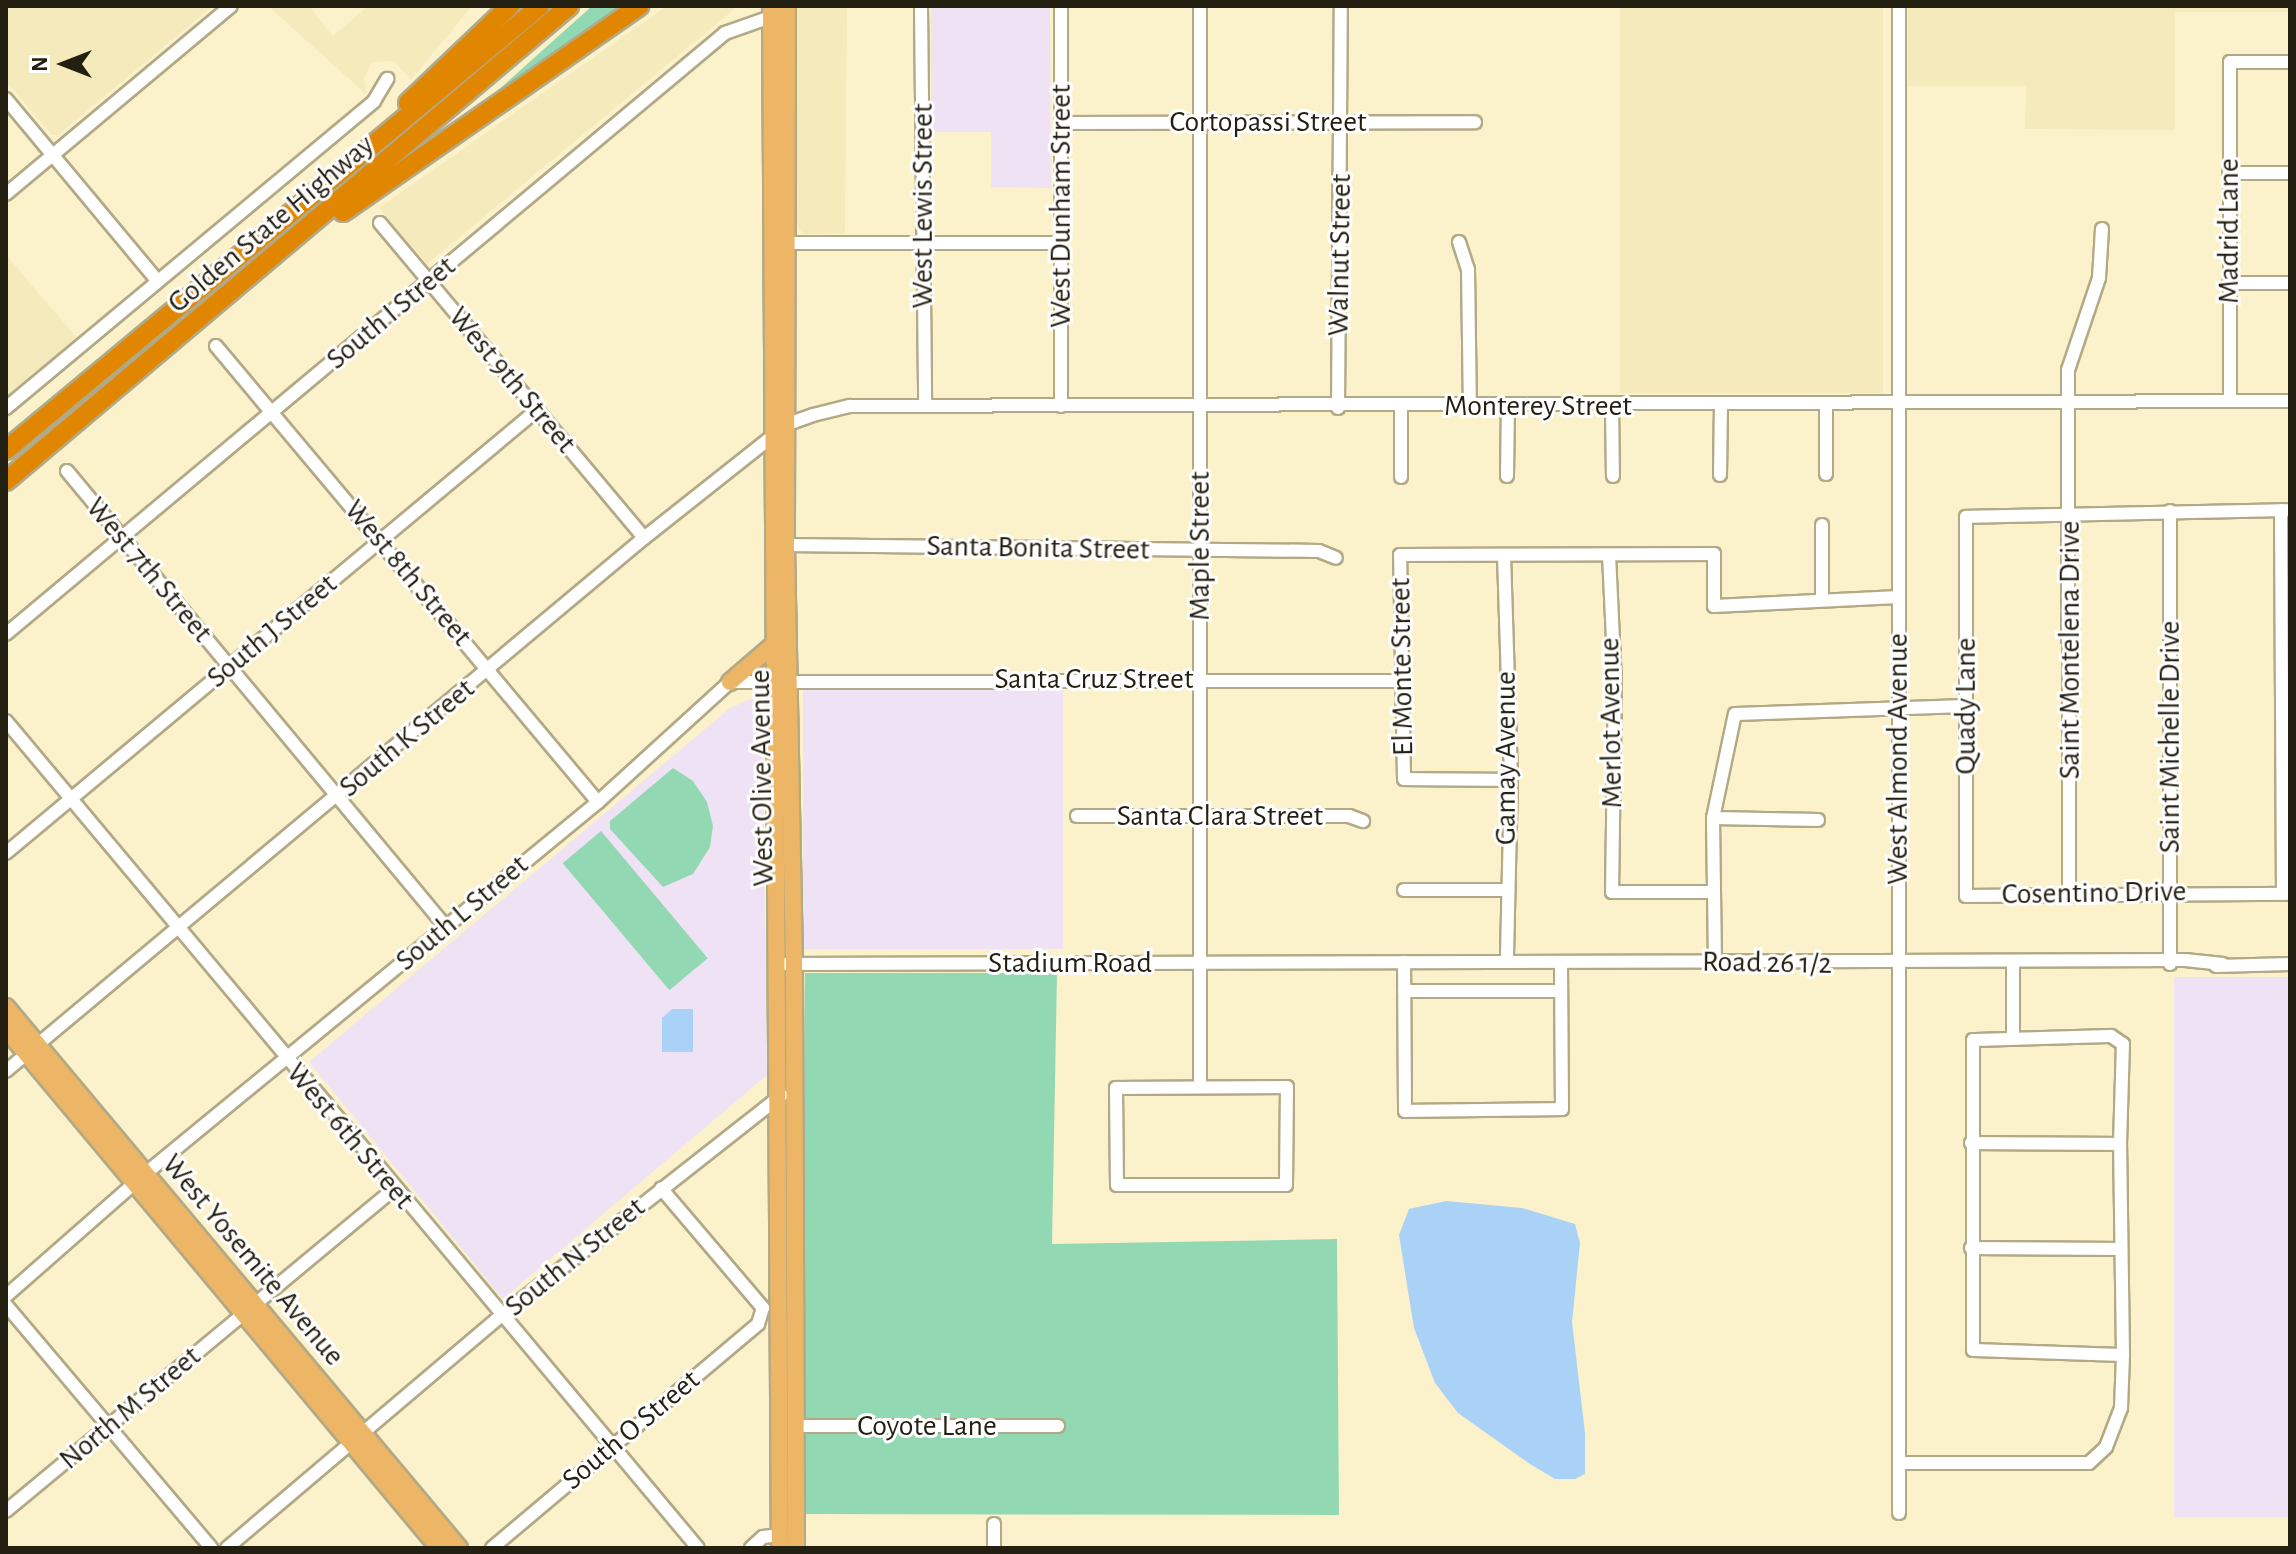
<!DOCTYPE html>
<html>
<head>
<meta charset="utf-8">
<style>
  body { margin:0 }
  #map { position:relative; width:2296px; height:1554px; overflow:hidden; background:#fbf2cc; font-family:"Alegreya Sans",sans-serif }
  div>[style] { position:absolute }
  .built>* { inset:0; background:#f5eabc; transform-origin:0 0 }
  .education>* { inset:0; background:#efe2f5; transform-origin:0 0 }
  .green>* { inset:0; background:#92d9b3; transform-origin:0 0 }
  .water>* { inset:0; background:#aad1f6 }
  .roads { filter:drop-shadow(2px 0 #b2a986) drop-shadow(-2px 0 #b2a986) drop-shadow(0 2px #b2a986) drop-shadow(0 -2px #b2a986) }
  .minor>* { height:12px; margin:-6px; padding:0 6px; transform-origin:6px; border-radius:6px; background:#fff }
  .major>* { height:16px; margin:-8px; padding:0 8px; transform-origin:8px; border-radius:8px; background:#edb666 }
  .highway>* { height:18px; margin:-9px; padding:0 9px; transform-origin:9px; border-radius:9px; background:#e18600 }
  span { translate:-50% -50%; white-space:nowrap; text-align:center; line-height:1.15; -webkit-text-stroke:6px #fff; paint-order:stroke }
  .street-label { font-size:30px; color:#231f11 }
  .frame { position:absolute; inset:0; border:8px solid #231f11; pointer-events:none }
  .north { position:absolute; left:24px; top:24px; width:80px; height:80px; -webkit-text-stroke:6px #fff; paint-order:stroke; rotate:270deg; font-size:22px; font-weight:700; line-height:32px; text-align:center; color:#231f11 }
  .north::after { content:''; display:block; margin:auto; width:28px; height:36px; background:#231f11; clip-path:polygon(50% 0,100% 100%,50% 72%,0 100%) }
</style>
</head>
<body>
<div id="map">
  <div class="built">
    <div style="clip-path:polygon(6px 6px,213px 6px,58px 135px,52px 135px,6px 81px)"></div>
    <div style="clip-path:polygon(268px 6px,309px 6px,333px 36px,368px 6px,472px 6px,411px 80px,394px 61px,372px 62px,364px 78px,367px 95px)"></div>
    <div style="clip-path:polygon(667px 6px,738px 6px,427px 264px,379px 208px)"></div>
    <div style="clip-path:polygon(795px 6px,847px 6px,845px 233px,804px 234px,794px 224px)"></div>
    <div style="left:1620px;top:6px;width:263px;height:387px"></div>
    <div style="clip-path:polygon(1908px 6px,2290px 6px,2290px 12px,2175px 12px,2175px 130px,2025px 129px,2026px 86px,1908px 86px)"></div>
    <div style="clip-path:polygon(6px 255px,77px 338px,6px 396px)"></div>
  </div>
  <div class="education">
    <div style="clip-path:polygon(931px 6px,1050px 6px,1051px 188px,991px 187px,991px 132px,931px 132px)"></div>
    <div style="left:1063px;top:687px;width:262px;height:260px;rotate:90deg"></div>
    <div style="clip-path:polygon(751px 699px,762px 707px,767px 1075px,503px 1299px,309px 1062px,730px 708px)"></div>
    <div style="left:2174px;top:977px;width:116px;height:540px"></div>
  </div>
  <div class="green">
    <div style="clip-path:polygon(592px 6px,629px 6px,490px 106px,486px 101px)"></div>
    <div style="clip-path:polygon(673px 768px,693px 781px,707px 802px,713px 826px,710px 847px,693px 874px,663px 887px,610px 829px,610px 821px)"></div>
    <div style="left:601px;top:831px;width:166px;height:50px;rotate:50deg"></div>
    <div style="clip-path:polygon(805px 973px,1057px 973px,1052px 1244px,1337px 1239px,1339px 1515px,804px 1514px)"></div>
  </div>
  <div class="water">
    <div style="clip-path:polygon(672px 1009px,693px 1009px,693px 1052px,662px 1052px,662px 1018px)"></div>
    <div style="clip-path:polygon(1446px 1201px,1522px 1208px,1575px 1224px,1580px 1243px,1572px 1322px,1585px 1433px,1585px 1474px,1575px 1479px,1555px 1479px,1530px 1464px,1458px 1413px,1435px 1383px,1414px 1328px,1399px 1235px,1409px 1209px)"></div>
  </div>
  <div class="roads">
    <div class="minor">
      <div style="left:921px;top:6px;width:400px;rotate:89.4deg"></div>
      <div style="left:6px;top:99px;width:236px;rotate:50.2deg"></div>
      <div style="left:1061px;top:123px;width:414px;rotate:-0.1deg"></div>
      <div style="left:2229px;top:173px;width:61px"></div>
      <div style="left:6px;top:194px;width:293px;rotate:-39.9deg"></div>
      <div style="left:380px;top:223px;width:411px;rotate:50deg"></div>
      <div style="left:1459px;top:242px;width:28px;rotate:72deg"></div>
      <div style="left:1468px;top:269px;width:138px;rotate:89.2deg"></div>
      <div style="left:780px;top:243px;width:281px"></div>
      <div style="left:2229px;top:283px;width:61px"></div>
      <div style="left:216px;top:346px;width:595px;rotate:50.05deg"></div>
      <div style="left:2230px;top:400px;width:338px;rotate:-90deg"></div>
      <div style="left:2230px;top:62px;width:60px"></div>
      <div style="left:1826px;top:405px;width:69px;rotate:90deg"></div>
      <div style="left:1061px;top:406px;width:400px;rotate:-90deg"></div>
      <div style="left:1401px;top:406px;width:71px;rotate:90deg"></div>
      <div style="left:1612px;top:406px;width:70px;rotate:89.2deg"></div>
      <div style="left:6px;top:408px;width:479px;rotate:-39.8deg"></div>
      <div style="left:374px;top:101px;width:26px;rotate:-59deg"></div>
      <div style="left:1338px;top:408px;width:402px;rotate:-89.6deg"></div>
      <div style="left:67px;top:471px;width:593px;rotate:50.27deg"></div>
      <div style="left:1720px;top:475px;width:69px;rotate:-89.2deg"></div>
      <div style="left:1507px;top:476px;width:69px;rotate:-89.2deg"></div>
      <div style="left:2281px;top:510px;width:384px;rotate:89.7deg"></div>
      <div style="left:2290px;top:510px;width:324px;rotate:178.8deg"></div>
      <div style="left:1966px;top:517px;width:379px;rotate:90deg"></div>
      <div style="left:1966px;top:896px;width:324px;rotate:-0.4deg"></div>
      <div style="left:1822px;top:525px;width:73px;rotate:90deg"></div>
      <div style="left:786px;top:545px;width:533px;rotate:0.64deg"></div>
      <div style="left:1319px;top:551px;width:18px;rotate:22deg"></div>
      <div style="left:1504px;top:555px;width:225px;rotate:88.2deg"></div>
      <div style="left:1511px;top:780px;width:182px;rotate:91.3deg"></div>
      <div style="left:1609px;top:555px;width:125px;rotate:87.3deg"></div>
      <div style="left:1615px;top:680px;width:212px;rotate:90.8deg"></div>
      <div style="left:1612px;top:892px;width:102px"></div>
      <div style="left:6px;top:634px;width:937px;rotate:-39.89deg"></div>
      <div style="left:725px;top:33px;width:54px;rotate:-19.4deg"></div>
      <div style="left:6px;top:721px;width:1078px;rotate:50.08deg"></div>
      <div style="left:1511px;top:780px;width:107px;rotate:-179.5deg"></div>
      <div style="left:1404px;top:779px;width:224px;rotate:-91deg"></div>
      <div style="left:1400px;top:555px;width:314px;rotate:-0.2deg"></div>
      <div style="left:1714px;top:554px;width:52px;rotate:90deg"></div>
      <div style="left:1714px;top:606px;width:185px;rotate:-2.8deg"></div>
      <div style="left:1077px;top:816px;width:272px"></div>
      <div style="left:1349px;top:816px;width:15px;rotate:20deg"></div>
      <div style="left:1713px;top:818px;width:105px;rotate:1.1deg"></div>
      <div style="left:6px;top:853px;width:692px;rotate:-39.84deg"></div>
      <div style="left:1404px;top:890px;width:102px"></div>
      <div style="left:2069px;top:895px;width:525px;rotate:-90.11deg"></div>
      <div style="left:2068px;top:370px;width:97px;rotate:-71.4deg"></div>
      <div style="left:2099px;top:278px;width:49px;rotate:-86.5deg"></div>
      <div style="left:1404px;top:962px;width:149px;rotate:89.6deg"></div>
      <div style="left:1405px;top:1111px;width:157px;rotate:-0.7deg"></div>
      <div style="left:1562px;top:1109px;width:147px;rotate:-90.4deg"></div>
      <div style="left:1715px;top:962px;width:144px;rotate:-90.8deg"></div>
      <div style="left:1713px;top:818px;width:106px;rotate:-78.1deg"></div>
      <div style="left:1735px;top:714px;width:231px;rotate:-2deg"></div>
      <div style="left:786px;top:964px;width:1399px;rotate:-0.16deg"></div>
      <div style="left:2185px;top:960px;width:38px;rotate:6deg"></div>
      <div style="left:2170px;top:964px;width:453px;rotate:-90deg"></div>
      <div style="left:2216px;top:966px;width:74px;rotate:-1.5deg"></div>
      <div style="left:1404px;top:991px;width:157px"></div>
      <div style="left:2013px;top:1037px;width:73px;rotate:-90deg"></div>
      <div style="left:6px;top:1071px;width:831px;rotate:-39.88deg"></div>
      <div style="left:644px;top:538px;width:184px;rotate:-38.4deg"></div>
      <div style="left:788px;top:424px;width:27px;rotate:-20deg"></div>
      <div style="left:813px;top:415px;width:38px;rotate:-14deg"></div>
      <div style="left:850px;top:406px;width:1440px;rotate:-0.2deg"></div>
      <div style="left:1200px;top:1087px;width:1081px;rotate:-90deg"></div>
      <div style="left:1287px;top:1087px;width:98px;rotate:90.6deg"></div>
      <div style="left:1286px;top:1185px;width:169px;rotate:180deg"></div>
      <div style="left:1117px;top:1185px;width:97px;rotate:-90.6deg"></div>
      <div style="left:1116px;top:1088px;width:171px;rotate:-0.3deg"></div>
      <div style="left:1971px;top:1143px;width:149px;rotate:0.4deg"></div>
      <div style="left:1971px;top:1248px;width:148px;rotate:0.4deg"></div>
      <div style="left:6px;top:1296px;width:185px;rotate:-41.3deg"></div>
      <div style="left:145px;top:1174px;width:586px;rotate:-39.39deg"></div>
      <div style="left:598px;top:802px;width:178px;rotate:-42.3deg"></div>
      <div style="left:730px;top:682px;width:672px;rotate:-0.09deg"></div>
      <div style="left:6px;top:1305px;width:318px;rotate:49.8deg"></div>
      <div style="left:796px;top:1426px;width:262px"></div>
      <div style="left:1900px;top:1463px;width:189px"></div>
      <div style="left:2089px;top:1463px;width:23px;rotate:-43deg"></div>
      <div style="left:2106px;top:1447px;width:42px;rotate:-69deg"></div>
      <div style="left:2121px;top:1408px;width:53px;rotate:-87.8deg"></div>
      <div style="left:2123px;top:1355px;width:211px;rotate:-90.8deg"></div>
      <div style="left:2120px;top:1144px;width:100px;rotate:-88.3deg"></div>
      <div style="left:2123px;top:1044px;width:14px;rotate:-146deg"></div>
      <div style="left:2111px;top:1036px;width:138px;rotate:178.3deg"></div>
      <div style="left:1973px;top:1040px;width:310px;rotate:90deg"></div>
      <div style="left:1973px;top:1350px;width:150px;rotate:1.9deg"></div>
      <div style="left:6px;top:1511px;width:506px;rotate:-39.7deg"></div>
      <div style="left:1899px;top:1513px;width:1507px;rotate:-90deg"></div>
      <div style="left:227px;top:1548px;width:359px;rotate:-40.3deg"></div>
      <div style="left:501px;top:1316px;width:357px;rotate:-38.2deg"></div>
      <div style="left:492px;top:1548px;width:348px;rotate:-40.1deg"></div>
      <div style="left:758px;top:1324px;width:17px;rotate:-73deg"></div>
      <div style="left:763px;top:1308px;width:157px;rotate:-130.4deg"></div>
      <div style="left:751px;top:1548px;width:16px;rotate:-43deg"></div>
      <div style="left:763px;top:1537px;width:17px;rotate:-7deg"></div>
      <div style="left:994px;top:1548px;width:24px;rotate:-90deg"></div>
    </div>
    <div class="major">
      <div style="left:771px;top:6px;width:1542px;rotate:89.67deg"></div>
      <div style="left:787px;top:6px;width:539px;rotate:90.11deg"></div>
      <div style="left:786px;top:545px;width:418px;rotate:88.9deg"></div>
      <div style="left:794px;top:963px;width:585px;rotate:89.8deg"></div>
      <div style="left:730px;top:682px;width:55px;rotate:-40.6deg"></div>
      <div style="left:6px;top:1007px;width:706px;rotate:50.06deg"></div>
      <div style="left:6px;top:1029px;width:676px;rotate:50.16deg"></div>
    </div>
    <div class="highway">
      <div style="left:408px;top:103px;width:141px;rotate:-43.6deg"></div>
      <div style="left:343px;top:212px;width:361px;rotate:-34.8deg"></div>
      <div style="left:6px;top:450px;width:694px;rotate:-39.74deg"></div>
      <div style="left:6px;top:481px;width:737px;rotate:-40.15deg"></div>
    </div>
  </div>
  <div class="street-label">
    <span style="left:1268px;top:122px">Cortopassi Street</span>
    <span style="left:923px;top:206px;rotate:-90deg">West Lewis Street</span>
    <span style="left:1061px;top:206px;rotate:-90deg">West Dunham Street</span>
    <span style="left:271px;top:224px;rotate:-40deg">Golden State Highway</span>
    <span style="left:2229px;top:231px;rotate:-90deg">Madrid Lane</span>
    <span style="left:1340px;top:255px;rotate:-89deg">Walnut Street</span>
    <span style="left:391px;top:313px;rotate:-40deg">South I Street</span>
    <span style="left:512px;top:380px;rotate:50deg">West 9th Street</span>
    <span style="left:1538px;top:406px">Monterey Street</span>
    <span style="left:1200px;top:546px;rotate:-90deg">Maple Street</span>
    <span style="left:1038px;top:548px;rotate:1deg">Santa Bonita Street</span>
    <span style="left:149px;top:570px;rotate:50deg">West 7th Street</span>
    <span style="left:408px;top:573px;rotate:50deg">West 8th Street</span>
    <span style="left:272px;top:631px;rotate:-40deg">South J Street</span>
    <span style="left:2070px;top:650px;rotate:-90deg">Saint Montelena Drive</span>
    <span style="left:1402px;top:667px;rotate:-91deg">El Monte Street</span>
    <span style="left:1094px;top:679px">Santa Cruz Street</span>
    <span style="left:1966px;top:706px;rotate:-90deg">Quady Lane</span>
    <span style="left:1611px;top:723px;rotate:-91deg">Merlot Avenue</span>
    <span style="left:2170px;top:737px;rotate:-90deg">Saint Michelle Drive</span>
    <span style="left:407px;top:738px;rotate:-40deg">South K Street</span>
    <span style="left:1506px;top:758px;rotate:-90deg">Gamay Avenue</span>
    <span style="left:1898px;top:759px;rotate:-90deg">West Almond Avenue</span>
    <span style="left:762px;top:778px;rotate:-91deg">West Olive Avenue</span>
    <span style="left:1220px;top:816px">Santa Clara Street</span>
    <span style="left:2094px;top:893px;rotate:-1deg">Cosentino Drive</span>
    <span style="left:462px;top:913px;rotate:-40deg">South L Street</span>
    <span style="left:1070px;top:963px">Stadium Road</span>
    <span style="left:1767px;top:963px;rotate:1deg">Road 26 1/2</span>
    <span style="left:350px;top:1136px;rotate:50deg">West 6th Street</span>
    <span style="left:575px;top:1257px;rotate:-39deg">South N Street</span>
    <span style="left:253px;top:1260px;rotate:50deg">West Yosemite Avenue</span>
    <span style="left:130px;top:1408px;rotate:-40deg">North M Street</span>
    <span style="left:927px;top:1426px">Coyote Lane</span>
    <span style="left:631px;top:1430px;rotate:-40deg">South O Street</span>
  </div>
  <div class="frame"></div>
  <div class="north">N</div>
</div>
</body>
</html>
